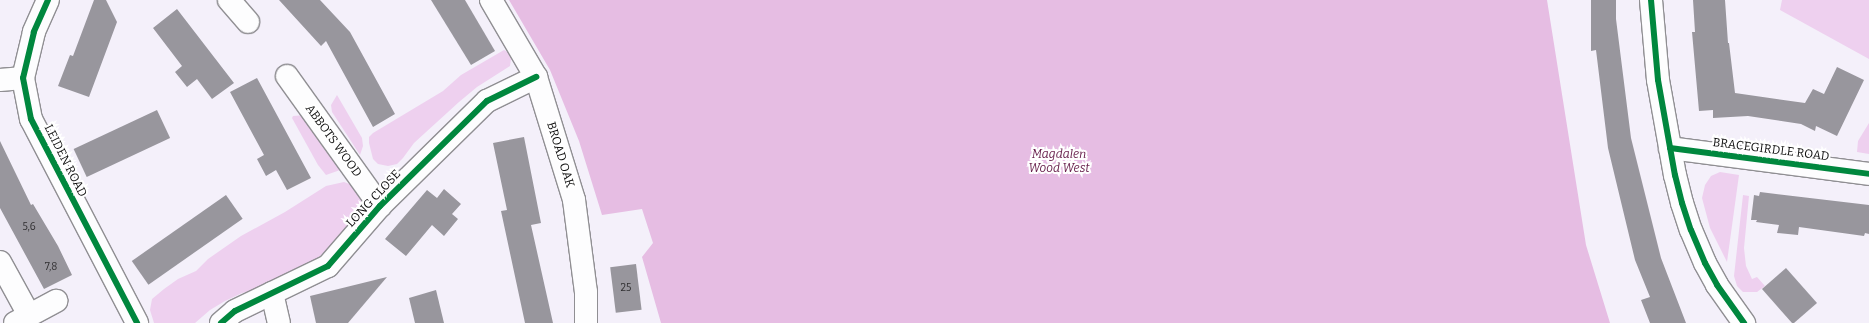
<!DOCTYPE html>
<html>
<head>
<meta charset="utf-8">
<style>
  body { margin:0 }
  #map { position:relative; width:1869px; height:323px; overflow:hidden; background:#f4f0fa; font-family:Bitter,serif }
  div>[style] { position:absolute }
  .green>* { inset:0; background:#eed0ef }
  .forest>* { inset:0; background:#e6bde3 }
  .building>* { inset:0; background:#98969d; transform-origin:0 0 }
  .roads { filter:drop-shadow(1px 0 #908f93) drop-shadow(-1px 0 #908f93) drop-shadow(0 1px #908f93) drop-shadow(0 -1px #908f93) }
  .minor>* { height:22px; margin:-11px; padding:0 11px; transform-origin:11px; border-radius:11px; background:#fdfdfe }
  .cycleway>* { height:6px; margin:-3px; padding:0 3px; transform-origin:3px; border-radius:3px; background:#00873e }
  span { translate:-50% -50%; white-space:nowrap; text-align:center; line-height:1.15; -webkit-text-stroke:4px #fff; paint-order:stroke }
  .number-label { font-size:10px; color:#2f2e30 }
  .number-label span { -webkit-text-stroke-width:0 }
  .street-label { font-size:12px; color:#0c0c0c }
  .park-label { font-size:12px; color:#651c49; font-style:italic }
</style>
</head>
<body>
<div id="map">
  <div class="green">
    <div style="clip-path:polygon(1782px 0,1869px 0,1869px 59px,1780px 10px)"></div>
    <div style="clip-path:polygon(504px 50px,508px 52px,511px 59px,510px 66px,477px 87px,459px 102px,414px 143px,403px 158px,397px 164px,388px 166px,378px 164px,373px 159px,369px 143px,369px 137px,373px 133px,443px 91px,461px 75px)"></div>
    <div style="clip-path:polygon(337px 95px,362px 138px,363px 146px,360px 155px,332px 112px,331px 105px)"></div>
    <div style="clip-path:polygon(306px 115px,343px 169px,326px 175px,318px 165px,292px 118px,293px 116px)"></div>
    <div style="clip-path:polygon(1869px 123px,1869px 154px,1857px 152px,1858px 141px)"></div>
    <div style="clip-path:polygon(1720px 172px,1739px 175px,1727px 262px,1710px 228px,1702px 198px,1705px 185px,1711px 176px)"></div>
    <div style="clip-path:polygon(344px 182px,352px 185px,361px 200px,362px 209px,359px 217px,327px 250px,314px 261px,257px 290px,242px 293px,225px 301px,210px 310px,195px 323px,154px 323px,150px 310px,152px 299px,164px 289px,178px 279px,196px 271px,208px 259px,241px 236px,285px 212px,326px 186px)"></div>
    <div style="clip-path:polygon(1743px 195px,1749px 196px,1744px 248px,1746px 266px,1752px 279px,1757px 277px,1765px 286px,1757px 292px,1743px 292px,1737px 286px,1734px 276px)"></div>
  </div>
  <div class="forest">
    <div style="clip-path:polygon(509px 0,1547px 0,1586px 245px,1610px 323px,661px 323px,642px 257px,653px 243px,642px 209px,602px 215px,579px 141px,550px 70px)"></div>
  </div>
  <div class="building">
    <div style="clip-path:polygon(94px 0,106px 0,117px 22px,89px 97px,58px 86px,70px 55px,73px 56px)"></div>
    <div style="clip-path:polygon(279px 0,320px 0,350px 32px,395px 114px,373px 127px,326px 41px,321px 46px)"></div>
    <div style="clip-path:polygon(431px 0,465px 0,495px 51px,471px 65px)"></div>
    <div style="clip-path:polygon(1591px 0,1616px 0,1616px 19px,1631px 138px,1661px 258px,1686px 323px,1650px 323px,1641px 300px,1650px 297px,1635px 260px,1608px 148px,1596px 50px,1591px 51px)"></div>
    <div style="clip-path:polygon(1693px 0,1725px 0,1728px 43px,1729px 43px,1735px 93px,1805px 103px,1813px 89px,1824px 94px,1837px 67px,1864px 80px,1837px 136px,1816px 126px,1815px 131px,1801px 124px,1748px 116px,1713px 118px,1713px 110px,1699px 111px,1692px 32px,1695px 32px)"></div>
    <div style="clip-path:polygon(177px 9px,234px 83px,212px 99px,197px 79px,187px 87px,175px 72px,182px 66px,153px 28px)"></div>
    <div style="clip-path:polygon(257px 78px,311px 178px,287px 190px,276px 170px,266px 176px,257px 159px,264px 155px,230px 92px)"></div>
    <div style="left:157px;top:110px;width:31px;height:92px;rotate:65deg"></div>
    <div style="clip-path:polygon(524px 137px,541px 223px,531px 225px,553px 323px,525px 323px,501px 211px,507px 210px,493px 143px)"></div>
    <div style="clip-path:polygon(0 141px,31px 205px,33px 204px,58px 246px,72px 275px,44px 289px,0 208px)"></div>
    <div style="clip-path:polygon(444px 189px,461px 204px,452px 214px,458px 219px,444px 236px,432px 225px,406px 256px,385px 239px,427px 190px,437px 198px)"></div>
    <div style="clip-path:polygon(1760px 192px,1869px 205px,1869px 234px,1865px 233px,1864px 236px,1799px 227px,1798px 235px,1777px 233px,1779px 225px,1756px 222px,1757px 220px,1751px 220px,1754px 195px,1759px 196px)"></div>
    <div style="left:226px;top:195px;width:29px;height:115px;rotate:55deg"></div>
    <div style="left:636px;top:264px;width:46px;height:26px;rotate:83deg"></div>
    <div style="clip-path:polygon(1786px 268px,1817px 303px,1794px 323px,1792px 323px,1762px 289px)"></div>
    <div style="clip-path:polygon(387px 277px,348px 323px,316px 323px,310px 296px)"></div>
    <div style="clip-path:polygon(436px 290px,444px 323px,415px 323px,409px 298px)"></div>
  </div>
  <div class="roads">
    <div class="minor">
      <div style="left:48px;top:0;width:35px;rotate:114deg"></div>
      <div style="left:34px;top:32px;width:47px;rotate:103.4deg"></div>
      <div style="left:23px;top:78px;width:42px;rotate:79deg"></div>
      <div style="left:31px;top:119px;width:230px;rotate:62.5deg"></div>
      <div style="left:229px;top:0;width:29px;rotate:49deg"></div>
      <div style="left:491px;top:0;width:89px;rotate:59.7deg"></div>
      <div style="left:536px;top:77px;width:129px;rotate:72.8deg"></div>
      <div style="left:574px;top:200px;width:93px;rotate:82.6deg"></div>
      <div style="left:586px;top:292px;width:31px;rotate:90deg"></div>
      <div style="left:1651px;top:0;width:80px;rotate:85deg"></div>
      <div style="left:1658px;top:80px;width:97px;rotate:79.9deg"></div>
      <div style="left:1675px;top:175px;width:29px;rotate:76deg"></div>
      <div style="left:1682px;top:203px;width:28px;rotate:72deg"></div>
      <div style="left:1691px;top:230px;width:36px;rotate:67deg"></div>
      <div style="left:1705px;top:263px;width:25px;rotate:61deg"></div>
      <div style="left:1717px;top:285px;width:47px;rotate:54.6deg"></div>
      <div style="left:287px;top:76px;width:160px;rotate:54.4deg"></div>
      <div style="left:0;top:80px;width:23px;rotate:-5deg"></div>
      <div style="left:1670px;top:148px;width:201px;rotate:7.4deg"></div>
      <div style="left:0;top:262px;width:60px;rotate:61.3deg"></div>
      <div style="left:272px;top:293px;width:31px;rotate:77deg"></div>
      <div style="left:15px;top:323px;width:47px;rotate:-28.2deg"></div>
      <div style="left:221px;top:323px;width:18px;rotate:-41deg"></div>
      <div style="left:235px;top:311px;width:103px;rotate:-25.8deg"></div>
      <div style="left:328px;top:266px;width:79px;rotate:-49.1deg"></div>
      <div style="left:380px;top:206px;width:150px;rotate:-44.5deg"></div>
      <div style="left:487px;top:101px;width:55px;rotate:-26.1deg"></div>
    </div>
  </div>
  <div class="cycleway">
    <div style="left:48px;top:0;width:35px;rotate:114deg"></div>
    <div style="left:34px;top:32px;width:47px;rotate:103.4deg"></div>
    <div style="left:23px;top:78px;width:42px;rotate:79deg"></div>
    <div style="left:31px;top:119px;width:230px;rotate:62.5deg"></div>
    <div style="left:1651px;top:0;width:80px;rotate:85deg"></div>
    <div style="left:1658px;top:80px;width:97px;rotate:79.9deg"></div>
    <div style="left:1675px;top:175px;width:29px;rotate:76deg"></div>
    <div style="left:1682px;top:203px;width:28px;rotate:72deg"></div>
    <div style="left:1691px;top:230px;width:36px;rotate:67deg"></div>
    <div style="left:1705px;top:263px;width:25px;rotate:61deg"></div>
    <div style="left:1717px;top:285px;width:47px;rotate:54.6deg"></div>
    <div style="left:1670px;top:148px;width:201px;rotate:7.4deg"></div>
    <div style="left:221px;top:323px;width:18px;rotate:-41deg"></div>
    <div style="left:235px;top:311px;width:103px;rotate:-25.8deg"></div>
    <div style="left:328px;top:266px;width:79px;rotate:-49.1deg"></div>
    <div style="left:380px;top:206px;width:150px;rotate:-44.5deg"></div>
    <div style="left:487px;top:101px;width:55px;rotate:-26.1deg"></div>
  </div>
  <div class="number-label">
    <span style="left:29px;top:228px">5,6</span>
    <span style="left:51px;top:268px">7,8</span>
    <span style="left:626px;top:289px">25</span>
  </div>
  <div class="street-label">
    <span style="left:333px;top:141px;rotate:54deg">ABBOTS WOOD</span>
    <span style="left:1771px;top:150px;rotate:7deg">BRACEGIRDLE ROAD</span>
    <span style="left:560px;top:155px;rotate:73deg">BROAD OAK</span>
    <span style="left:65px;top:161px;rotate:63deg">LEIDEN ROAD</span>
    <span style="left:374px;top:199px;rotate:-47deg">LONG CLOSE</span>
  </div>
  <div class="park-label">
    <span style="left:1059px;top:162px">Magdalen<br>Wood West</span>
  </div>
</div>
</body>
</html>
